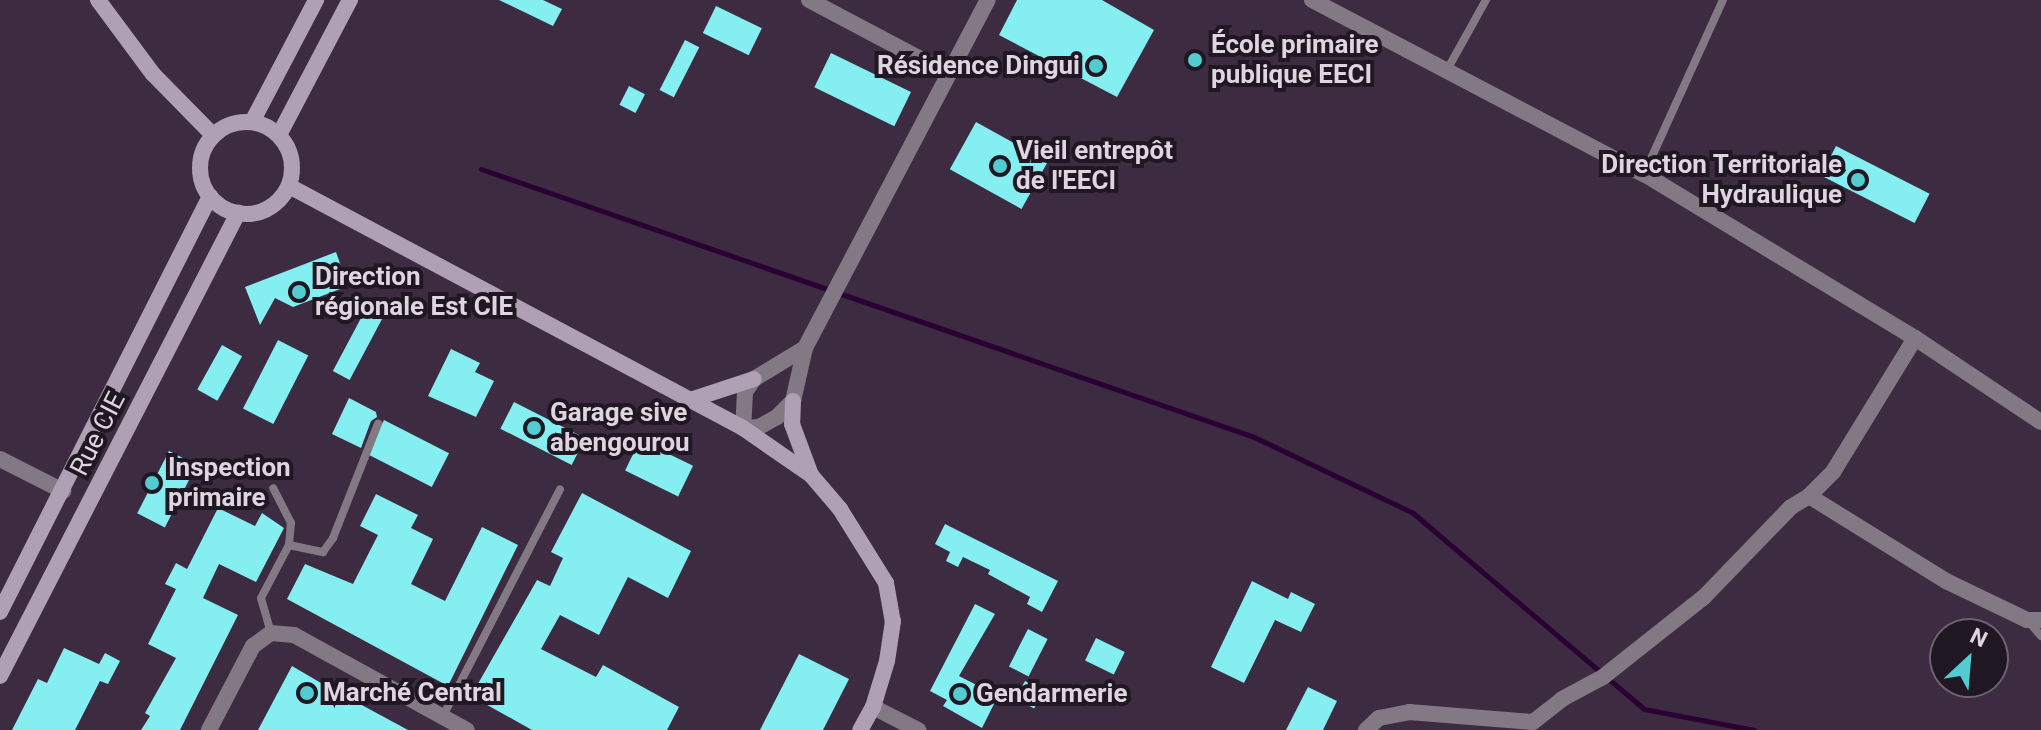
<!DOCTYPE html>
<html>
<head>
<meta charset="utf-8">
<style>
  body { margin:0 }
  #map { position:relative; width:2041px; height:730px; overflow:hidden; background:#3d2b41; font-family:Roboto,sans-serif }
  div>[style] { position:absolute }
  .stream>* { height:5px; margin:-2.5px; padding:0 2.5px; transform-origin:2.5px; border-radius:2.5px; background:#2a0133 }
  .building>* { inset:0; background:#85eef1; transform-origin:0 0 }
  .lane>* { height:8px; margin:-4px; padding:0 4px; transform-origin:4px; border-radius:4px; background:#827984 }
  .street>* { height:16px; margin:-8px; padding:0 8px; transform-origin:8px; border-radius:8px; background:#827984 }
  .secondary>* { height:16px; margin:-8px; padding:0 8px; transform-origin:8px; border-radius:8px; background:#afa0b3 }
  .secondary>.ring { margin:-8px; padding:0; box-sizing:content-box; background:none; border:16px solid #afa0b3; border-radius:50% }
  .dots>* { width:22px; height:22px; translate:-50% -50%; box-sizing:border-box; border:4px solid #1f1721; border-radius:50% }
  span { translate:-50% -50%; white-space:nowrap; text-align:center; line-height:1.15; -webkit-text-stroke:8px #1f1721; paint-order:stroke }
  .poi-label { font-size:26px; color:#dfd4e2; font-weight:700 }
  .left { translate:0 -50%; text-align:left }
  .right { translate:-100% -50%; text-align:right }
  .street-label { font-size:26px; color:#dfd4e2 }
  .north { position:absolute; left:1929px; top:618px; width:80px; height:80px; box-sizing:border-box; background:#1f1721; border:2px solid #6c636e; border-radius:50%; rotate:26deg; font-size:22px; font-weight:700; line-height:32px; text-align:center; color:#dfd4e2 }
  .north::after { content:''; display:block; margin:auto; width:28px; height:36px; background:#52ccd0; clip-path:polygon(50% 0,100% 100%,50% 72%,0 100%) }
</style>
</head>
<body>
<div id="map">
  <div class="stream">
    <div style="left:481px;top:169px;width:818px;rotate:19.12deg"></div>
    <div style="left:1254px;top:437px;width:176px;rotate:25.5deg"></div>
    <div style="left:1413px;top:513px;width:303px;rotate:40.3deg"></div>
    <div style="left:1644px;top:709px;width:112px;rotate:10.8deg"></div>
  </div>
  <div class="building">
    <div style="clip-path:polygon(499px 0,543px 0,562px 9px,553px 26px)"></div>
    <div style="clip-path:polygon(1017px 0,1102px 0,1154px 30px,1117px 97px,999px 35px)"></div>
    <div style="left:716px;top:6px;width:51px;height:30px;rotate:26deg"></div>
    <div style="left:685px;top:40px;width:16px;height:56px;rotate:27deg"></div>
    <div style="left:831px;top:53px;width:89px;height:38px;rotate:26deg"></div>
    <div style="left:629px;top:86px;width:18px;height:21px;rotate:27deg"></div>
    <div style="left:976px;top:122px;width:82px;height:54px;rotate:29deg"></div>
    <div style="left:1836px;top:146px;width:105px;height:33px;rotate:27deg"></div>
    <div style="clip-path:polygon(336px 252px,348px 286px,293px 307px,275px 298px,260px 325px,245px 287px)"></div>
    <div style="left:369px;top:303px;width:19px;height:77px;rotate:28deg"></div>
    <div style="left:278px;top:340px;width:34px;height:77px;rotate:27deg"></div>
    <div style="left:222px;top:345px;width:23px;height:51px;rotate:29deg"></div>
    <div style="clip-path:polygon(451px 349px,480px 363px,475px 372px,494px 381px,476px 417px,428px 396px)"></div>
    <div style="clip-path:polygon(349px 398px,376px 412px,377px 417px,371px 421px,361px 448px,332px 434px)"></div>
    <div style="left:514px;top:402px;width:80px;height:30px;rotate:27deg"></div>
    <div style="left:384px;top:420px;width:73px;height:38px;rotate:27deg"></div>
    <div style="left:640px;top:440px;width:59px;height:34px;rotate:26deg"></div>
    <div style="left:169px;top:451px;width:31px;height:70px;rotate:27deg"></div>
    <div style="clip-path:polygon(582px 493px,691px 551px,668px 598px,628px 577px,599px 635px,560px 615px,541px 649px,596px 677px,603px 665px,679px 707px,667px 730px,532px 730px,471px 696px,537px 580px,550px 586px,563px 558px,551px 552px)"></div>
    <div style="clip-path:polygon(376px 494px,418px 515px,411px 528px,433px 539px,411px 584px,445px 601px,482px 527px,518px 545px,448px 686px,287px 599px,305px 564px,353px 584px,378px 535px,360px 526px)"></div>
    <div style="clip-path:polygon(218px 508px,255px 526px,262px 513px,284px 528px,256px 582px,219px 564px,203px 598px,238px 615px,180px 730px,141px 730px,150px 716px,145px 713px,176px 658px,148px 644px,176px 589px,165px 584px,176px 563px,187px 569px)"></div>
    <div style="clip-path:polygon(945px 524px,1058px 581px,1042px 612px,1027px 604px,1030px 597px,988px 574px,990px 570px,963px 557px,958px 567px,946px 561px,950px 552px,935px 544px)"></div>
    <div style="clip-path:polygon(1252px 581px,1288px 599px,1291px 592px,1315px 604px,1301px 632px,1275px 620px,1244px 683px,1211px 667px)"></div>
    <div style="clip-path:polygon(975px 604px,995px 614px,959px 676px,998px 696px,982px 728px,943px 706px,947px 700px,930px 691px)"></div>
    <div style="left:1028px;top:629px;width:22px;height:42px;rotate:27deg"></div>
    <div style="left:1096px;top:638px;width:32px;height:25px;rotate:26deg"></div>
    <div style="clip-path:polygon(64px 648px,99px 664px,105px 653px,120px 661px,108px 684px,100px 681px,75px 730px,12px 730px,38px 679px,47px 683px)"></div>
    <div style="clip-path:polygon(799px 654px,849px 679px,823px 730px,760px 730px)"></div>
    <div style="clip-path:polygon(292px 666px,321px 683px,408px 730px,258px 730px)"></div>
    <div style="left:1025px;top:681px;width:21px;height:20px;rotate:28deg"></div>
    <div style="clip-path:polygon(1308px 687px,1337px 701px,1323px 730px,1286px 730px)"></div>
  </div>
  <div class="lane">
    <div style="left:1447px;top:70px;width:80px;rotate:-60.9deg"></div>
    <div style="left:1644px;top:174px;width:191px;rotate:-65.6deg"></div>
    <div style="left:289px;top:545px;width:35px;rotate:12deg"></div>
    <div style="left:323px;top:552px;width:17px;rotate:-54deg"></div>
    <div style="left:333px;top:538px;width:123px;rotate:-68.5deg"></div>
    <div style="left:2028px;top:621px;width:20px;rotate:49deg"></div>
    <div style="left:271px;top:633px;width:36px;rotate:-106deg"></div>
    <div style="left:261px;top:598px;width:60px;rotate:-62.2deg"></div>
    <div style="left:289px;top:545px;width:22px;rotate:-85deg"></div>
    <div style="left:291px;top:523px;width:39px;rotate:-117deg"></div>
    <div style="left:443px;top:716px;width:255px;rotate:-62.7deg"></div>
  </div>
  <div class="street">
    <div style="left:809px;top:0;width:158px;rotate:27.9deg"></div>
    <div style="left:1312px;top:0;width:375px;rotate:27.7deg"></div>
    <div style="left:1644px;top:174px;width:317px;rotate:31.2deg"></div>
    <div style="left:1915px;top:338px;width:151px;rotate:33.7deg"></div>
    <div style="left:805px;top:348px;width:60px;rotate:148.7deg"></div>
    <div style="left:754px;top:379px;width:16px;rotate:125deg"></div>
    <div style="left:745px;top:392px;width:36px;rotate:93deg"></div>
    <div style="left:743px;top:428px;width:16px;rotate:-4deg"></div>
    <div style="left:759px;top:427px;width:21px;rotate:-29deg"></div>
    <div style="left:777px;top:417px;width:23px;rotate:-45deg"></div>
    <div style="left:793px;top:401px;width:54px;rotate:-77.2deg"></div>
    <div style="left:805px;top:348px;width:393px;rotate:-62.3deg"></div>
    <div style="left:0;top:459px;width:71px;rotate:26.9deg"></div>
    <div style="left:1809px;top:496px;width:161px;rotate:31.8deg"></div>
    <div style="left:1946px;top:581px;width:90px;rotate:25.7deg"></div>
    <div style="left:2027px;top:620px;width:14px"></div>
    <div style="left:873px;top:707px;width:51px;rotate:27.1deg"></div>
    <div style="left:209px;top:730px;width:95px;rotate:-62.4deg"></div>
    <div style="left:253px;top:646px;width:22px;rotate:-36deg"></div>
    <div style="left:271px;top:633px;width:23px;rotate:5deg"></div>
    <div style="left:294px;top:635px;width:197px;rotate:28.8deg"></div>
    <div style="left:1366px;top:730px;width:18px;rotate:-43deg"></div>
    <div style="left:1379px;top:718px;width:31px;rotate:-11deg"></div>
    <div style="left:1409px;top:712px;width:124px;rotate:4.6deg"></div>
    <div style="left:1533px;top:722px;width:37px;rotate:-38deg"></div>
    <div style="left:1562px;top:699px;width:47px;rotate:-28.2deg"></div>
    <div style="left:1603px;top:677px;width:129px;rotate:-38.4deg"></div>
    <div style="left:1704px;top:597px;width:125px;rotate:-46deg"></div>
    <div style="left:1791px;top:507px;width:21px;rotate:-31deg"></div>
    <div style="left:1809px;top:496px;width:34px;rotate:-45deg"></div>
    <div style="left:1833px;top:472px;width:157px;rotate:-58.5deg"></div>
  </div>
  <div class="secondary">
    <div style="left:98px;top:0;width:92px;rotate:53.4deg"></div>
    <div style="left:153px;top:74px;width:86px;rotate:45.5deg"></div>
    <div style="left:252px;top:122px;width:138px;rotate:-62.3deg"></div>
    <div class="ring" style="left:200px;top:122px;width:76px;height:76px"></div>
    <div style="left:279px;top:135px;width:153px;rotate:-62.3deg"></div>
    <div style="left:289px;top:186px;width:514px;rotate:28.06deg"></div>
    <div style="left:743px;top:428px;width:83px;rotate:34.7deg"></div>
    <div style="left:811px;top:475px;width:45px;rotate:49.5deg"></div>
    <div style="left:840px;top:509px;width:87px;rotate:58.1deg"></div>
    <div style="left:886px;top:583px;width:39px;rotate:80deg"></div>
    <div style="left:893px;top:621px;width:40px;rotate:98.5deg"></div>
    <div style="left:887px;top:661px;width:48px;rotate:106.9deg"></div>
    <div style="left:873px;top:707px;width:26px;rotate:119deg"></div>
    <div style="left:690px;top:400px;width:67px;rotate:-18.2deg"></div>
    <div style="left:793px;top:401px;width:23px;rotate:92deg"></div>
    <div style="left:792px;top:424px;width:54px;rotate:69.6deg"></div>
    <div style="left:0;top:612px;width:466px;rotate:-63.2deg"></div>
    <div style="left:0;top:676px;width:521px;rotate:-62.8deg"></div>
  </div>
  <div class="dots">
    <div style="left:1195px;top:60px;background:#52ccd0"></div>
    <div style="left:1096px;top:66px;background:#52ccd0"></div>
    <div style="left:1000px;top:166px;background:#52ccd0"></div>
    <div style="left:1858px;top:180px;background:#52ccd0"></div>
    <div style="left:299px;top:292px;background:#52ccd0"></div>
    <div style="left:534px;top:428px;background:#52ccd0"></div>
    <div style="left:152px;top:483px;background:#52ccd0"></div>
    <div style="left:307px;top:693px;background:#52ccd0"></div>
    <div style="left:960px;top:694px;background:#52ccd0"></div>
  </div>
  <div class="poi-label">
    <span class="left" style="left:1211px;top:60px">École primaire<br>publique EECI</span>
    <span class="right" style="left:1080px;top:66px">Résidence Dingui</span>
    <span class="left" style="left:1016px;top:166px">Vieil entrepôt<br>de l'EECI</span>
    <span class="right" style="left:1842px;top:180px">Direction Territoriale<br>Hydraulique</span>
    <span class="left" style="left:315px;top:292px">Direction<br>régionale Est CIE</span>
    <span class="left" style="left:550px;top:428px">Garage sive<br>abengourou</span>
    <span class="left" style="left:168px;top:483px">Inspection<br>primaire</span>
    <span class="left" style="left:323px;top:693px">Marché Central</span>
    <span class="left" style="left:976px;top:694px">Gendarmerie</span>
  </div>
  <div class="street-label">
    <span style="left:98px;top:434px;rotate:-63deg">Rue CIE</span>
  </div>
  <div class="north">N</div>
</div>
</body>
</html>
